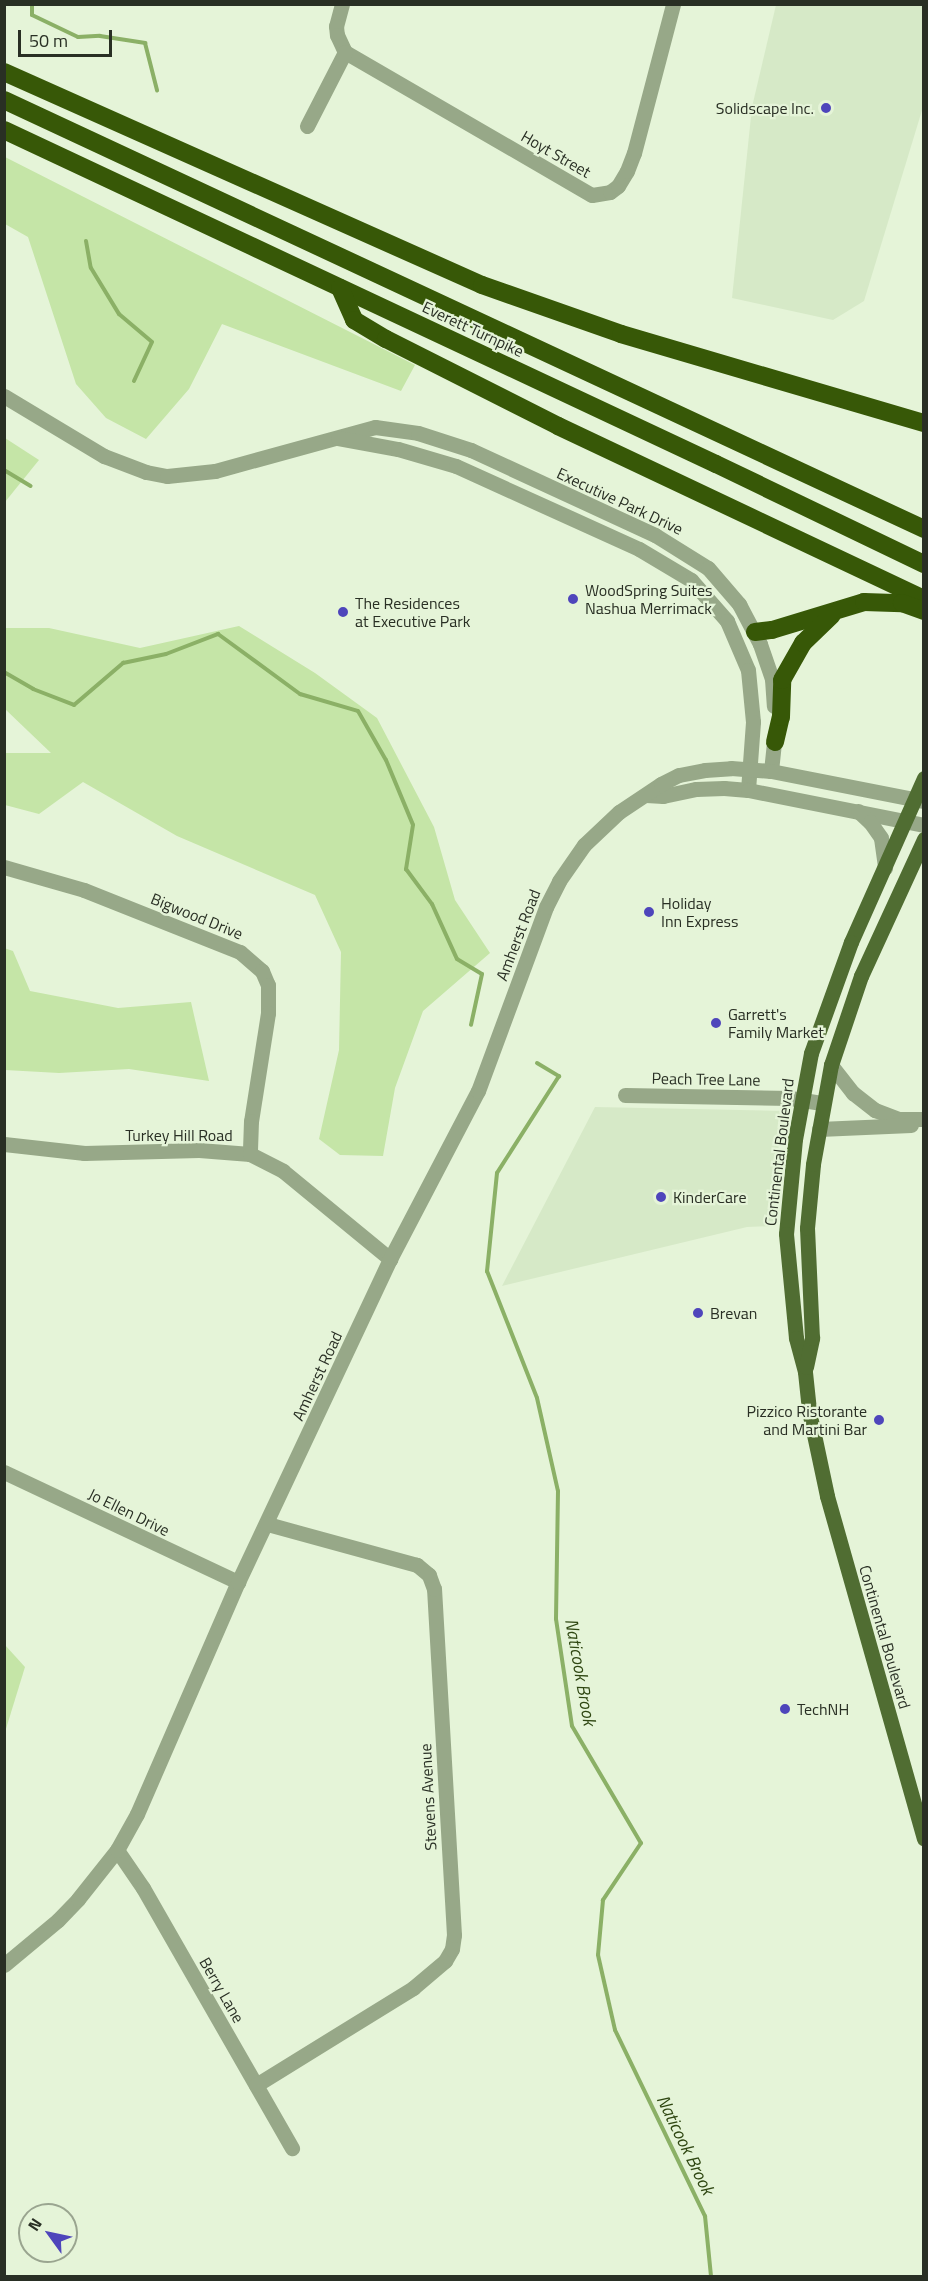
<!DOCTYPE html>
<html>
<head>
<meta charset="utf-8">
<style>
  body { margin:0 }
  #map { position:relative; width:928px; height:2281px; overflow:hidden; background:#e5f4d8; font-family:"Titillium Web",sans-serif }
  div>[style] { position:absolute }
  .built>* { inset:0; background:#d6e9c7 }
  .green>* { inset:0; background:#c5e5a7 }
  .stream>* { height:4px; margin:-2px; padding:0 2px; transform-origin:2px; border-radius:2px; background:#8bb066 }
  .minor>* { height:15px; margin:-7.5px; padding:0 7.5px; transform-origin:7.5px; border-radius:7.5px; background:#97a888 }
  .major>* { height:15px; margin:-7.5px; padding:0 7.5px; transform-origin:7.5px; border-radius:7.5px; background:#506d32 }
  .highway>* { height:18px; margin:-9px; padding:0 9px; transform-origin:9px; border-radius:9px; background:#375807 }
  .dots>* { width:16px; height:16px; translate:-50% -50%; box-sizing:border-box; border:3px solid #e5f4d8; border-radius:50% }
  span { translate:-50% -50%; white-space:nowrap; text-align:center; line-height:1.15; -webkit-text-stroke:4.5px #e5f4d8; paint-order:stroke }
  .poi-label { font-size:16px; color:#292f24 }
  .right { translate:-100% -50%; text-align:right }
  .left { translate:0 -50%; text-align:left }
  .street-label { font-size:16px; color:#292f24 }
  .water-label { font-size:18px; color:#2f4712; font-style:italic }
  .frame { position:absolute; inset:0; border:6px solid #292f24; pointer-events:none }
  .north { position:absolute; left:18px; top:2203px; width:60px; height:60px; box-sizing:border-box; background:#e5f4d8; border:2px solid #9aa590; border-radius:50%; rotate:303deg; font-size:16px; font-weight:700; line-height:24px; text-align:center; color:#292f24 }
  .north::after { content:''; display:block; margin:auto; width:21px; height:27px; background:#4e45bb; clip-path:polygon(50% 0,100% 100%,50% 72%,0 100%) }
  .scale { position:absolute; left:18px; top:30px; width:94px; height:27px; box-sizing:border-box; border:3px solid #292f24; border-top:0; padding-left:8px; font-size:18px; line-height:21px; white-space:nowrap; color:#292f24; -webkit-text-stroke:4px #e5f4d8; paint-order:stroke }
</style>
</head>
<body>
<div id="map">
  <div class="built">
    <div style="clip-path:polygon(776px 5px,923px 5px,923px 107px,864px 301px,833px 320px,732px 298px,752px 107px)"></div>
    <div style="clip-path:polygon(595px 1107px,785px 1111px,775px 1167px,773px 1226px,747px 1227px,502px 1286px)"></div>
  </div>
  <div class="green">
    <div style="clip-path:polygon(5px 157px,415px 365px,401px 391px,222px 324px,189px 389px,146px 439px,106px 418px,76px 384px,28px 237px,5px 224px)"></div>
    <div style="clip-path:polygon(5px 438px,39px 460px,5px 502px)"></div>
    <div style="clip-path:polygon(4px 624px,6px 628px,49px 628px,140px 648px,239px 626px,315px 673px,377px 718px,434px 827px,455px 900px,490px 953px,423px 1011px,395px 1088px,383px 1156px,340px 1155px,319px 1139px,339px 1050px,341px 952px,315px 895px,177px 836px,83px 782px,39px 814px,5px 805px,5px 753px,51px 753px,5px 709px)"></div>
    <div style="clip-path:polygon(4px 948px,13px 951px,30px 991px,118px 1008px,191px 1002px,209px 1081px,129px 1069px,59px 1073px,5px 1070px)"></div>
    <div style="clip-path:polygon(5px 1645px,25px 1667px,5px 1732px)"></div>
  </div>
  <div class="stream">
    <div style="left:32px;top:4px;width:11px;rotate:90deg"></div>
    <div style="left:32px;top:15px;width:51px;rotate:25.6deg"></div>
    <div style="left:78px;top:37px;width:22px;rotate:-3deg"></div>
    <div style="left:100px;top:36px;width:46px;rotate:8.8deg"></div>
    <div style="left:145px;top:43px;width:49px;rotate:75.7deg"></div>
    <div style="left:86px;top:241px;width:27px;rotate:80deg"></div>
    <div style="left:91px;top:268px;width:54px;rotate:58.7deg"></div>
    <div style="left:119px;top:314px;width:43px;rotate:40.3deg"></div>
    <div style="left:152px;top:342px;width:43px;rotate:114.8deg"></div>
    <div style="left:4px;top:470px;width:31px;rotate:31deg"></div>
    <div style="left:4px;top:672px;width:34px;rotate:30deg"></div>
    <div style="left:33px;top:689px;width:44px;rotate:21.3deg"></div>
    <div style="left:74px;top:705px;width:65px;rotate:-40.6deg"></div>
    <div style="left:123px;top:663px;width:44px;rotate:-11.8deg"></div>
    <div style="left:166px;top:654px;width:56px;rotate:-21deg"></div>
    <div style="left:218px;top:634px;width:102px;rotate:36.2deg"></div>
    <div style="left:300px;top:694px;width:60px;rotate:16.3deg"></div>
    <div style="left:358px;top:711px;width:56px;rotate:60.3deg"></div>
    <div style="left:386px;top:760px;width:70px;rotate:67.4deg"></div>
    <div style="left:413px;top:825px;width:45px;rotate:99deg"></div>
    <div style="left:406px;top:869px;width:44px;rotate:53.4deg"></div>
    <div style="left:432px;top:904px;width:60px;rotate:65.6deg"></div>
    <div style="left:457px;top:959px;width:29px;rotate:31deg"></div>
    <div style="left:482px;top:974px;width:52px;rotate:102.2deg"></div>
    <div style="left:537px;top:1063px;width:26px;rotate:31deg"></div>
    <div style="left:559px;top:1076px;width:115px;rotate:122.6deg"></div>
    <div style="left:497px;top:1173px;width:99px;rotate:95.8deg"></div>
    <div style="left:487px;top:1271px;width:136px;rotate:68.5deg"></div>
    <div style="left:537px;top:1398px;width:95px;rotate:77.3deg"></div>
    <div style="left:558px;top:1491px;width:128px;rotate:90.9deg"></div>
    <div style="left:556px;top:1619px;width:108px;rotate:81.5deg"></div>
    <div style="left:572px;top:1726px;width:136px;rotate:59.5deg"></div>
    <div style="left:641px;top:1843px;width:69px;rotate:123.7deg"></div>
    <div style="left:603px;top:1900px;width:55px;rotate:95.2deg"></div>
    <div style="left:598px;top:1955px;width:77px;rotate:77.2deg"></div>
    <div style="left:615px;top:2030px;width:207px;rotate:64.2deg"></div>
    <div style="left:705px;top:2216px;width:60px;rotate:84.3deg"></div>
  </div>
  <div class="minor">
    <div style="left:342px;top:4px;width:23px;rotate:105deg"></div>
    <div style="left:336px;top:26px;width:9px;rotate:84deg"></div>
    <div style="left:337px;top:35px;width:19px;rotate:65deg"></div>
    <div style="left:345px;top:52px;width:285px;rotate:30.1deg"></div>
    <div style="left:592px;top:195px;width:18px;rotate:-9deg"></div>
    <div style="left:610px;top:192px;width:10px;rotate:-37deg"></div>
    <div style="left:618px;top:186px;width:17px;rotate:-59deg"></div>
    <div style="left:627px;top:171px;width:19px;rotate:-69deg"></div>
    <div style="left:634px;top:153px;width:154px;rotate:-75.3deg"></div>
    <div style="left:307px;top:126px;width:83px;rotate:-62.8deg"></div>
    <div style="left:4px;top:396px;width:117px;rotate:31deg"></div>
    <div style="left:104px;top:456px;width:45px;rotate:20.9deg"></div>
    <div style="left:146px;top:472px;width:21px;rotate:11deg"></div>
    <div style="left:167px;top:476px;width:48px;rotate:-5.9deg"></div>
    <div style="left:215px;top:471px;width:166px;rotate:-15.4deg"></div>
    <div style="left:375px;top:427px;width:43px;rotate:7.9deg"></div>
    <div style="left:418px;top:433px;width:56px;rotate:17.8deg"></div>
    <div style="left:471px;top:450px;width:203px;rotate:24.8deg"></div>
    <div style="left:655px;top:535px;width:62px;rotate:31.9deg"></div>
    <div style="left:708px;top:568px;width:48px;rotate:49.3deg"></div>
    <div style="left:739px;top:604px;width:45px;rotate:62.3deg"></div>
    <div style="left:760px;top:644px;width:37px;rotate:71deg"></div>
    <div style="left:772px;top:679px;width:27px;rotate:86deg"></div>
    <div style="left:338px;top:438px;width:61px;rotate:10.4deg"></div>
    <div style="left:398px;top:449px;width:60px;rotate:16.3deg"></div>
    <div style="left:456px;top:466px;width:201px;rotate:24.4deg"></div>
    <div style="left:639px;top:549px;width:61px;rotate:30.8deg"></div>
    <div style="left:691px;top:580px;width:55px;rotate:48.7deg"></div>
    <div style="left:727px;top:621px;width:53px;rotate:66.8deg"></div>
    <div style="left:748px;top:670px;width:52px;rotate:84.5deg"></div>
    <div style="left:753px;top:722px;width:68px;rotate:94.2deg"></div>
    <div style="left:771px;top:771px;width:38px;rotate:-84deg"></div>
    <div style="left:646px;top:795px;width:17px;rotate:3deg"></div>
    <div style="left:663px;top:796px;width:34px;rotate:-12deg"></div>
    <div style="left:696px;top:789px;width:28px;rotate:-2deg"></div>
    <div style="left:724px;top:788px;width:24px;rotate:5deg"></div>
    <div style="left:748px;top:790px;width:179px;rotate:11.2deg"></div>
    <div style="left:858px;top:811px;width:16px;rotate:43deg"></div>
    <div style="left:870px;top:822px;width:19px;rotate:55deg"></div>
    <div style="left:881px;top:838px;width:30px;rotate:82deg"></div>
    <div style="left:4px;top:867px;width:83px;rotate:16deg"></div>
    <div style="left:84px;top:890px;width:168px;rotate:21.7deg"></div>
    <div style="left:240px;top:952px;width:29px;rotate:41deg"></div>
    <div style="left:262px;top:971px;width:15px;rotate:67deg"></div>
    <div style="left:268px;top:985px;width:28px;rotate:90deg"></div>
    <div style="left:268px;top:1013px;width:109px;rotate:98.9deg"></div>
    <div style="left:251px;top:1121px;width:33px;rotate:92deg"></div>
    <div style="left:831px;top:1065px;width:36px;rotate:52deg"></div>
    <div style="left:853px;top:1093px;width:28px;rotate:38deg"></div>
    <div style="left:875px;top:1110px;width:26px;rotate:21deg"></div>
    <div style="left:899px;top:1119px;width:25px"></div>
    <div style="left:625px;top:1095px;width:165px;rotate:1deg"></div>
    <div style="left:790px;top:1098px;width:32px;rotate:9deg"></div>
    <div style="left:819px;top:1129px;width:92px;rotate:-2.5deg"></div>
    <div style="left:4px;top:1144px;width:81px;rotate:6.4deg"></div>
    <div style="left:84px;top:1153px;width:115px;rotate:-1.5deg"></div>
    <div style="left:199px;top:1150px;width:51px;rotate:4.5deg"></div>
    <div style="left:250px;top:1154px;width:37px;rotate:27deg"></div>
    <div style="left:283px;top:1171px;width:139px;rotate:39.4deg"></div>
    <div style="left:4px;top:1472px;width:259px;rotate:25.2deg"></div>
    <div style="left:117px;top:1850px;width:46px;rotate:55.6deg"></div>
    <div style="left:143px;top:1888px;width:300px;rotate:60.2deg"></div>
    <div style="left:4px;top:1965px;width:70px;rotate:-39.8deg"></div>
    <div style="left:58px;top:1920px;width:29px;rotate:-46deg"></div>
    <div style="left:78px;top:1899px;width:63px;rotate:-51.5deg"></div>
    <div style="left:117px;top:1850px;width:41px;rotate:-60.9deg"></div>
    <div style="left:137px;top:1814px;width:253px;rotate:-66.5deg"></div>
    <div style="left:238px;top:1582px;width:357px;rotate:-64.8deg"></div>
    <div style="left:390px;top:1259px;width:190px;rotate:-62.4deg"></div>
    <div style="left:478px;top:1091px;width:196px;rotate:-69.7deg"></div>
    <div style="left:546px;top:907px;width:29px;rotate:-63deg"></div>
    <div style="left:559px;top:881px;width:44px;rotate:-55.2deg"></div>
    <div style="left:584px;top:845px;width:48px;rotate:-43.3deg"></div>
    <div style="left:619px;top:812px;width:50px;rotate:-33.7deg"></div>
    <div style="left:661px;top:784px;width:20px;rotate:-27deg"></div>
    <div style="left:679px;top:775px;width:26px;rotate:-11deg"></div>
    <div style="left:705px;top:770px;width:26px;rotate:-4deg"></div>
    <div style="left:731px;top:768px;width:40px;rotate:4.3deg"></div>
    <div style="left:771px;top:771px;width:156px;rotate:11.1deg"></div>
    <div style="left:256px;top:2085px;width:185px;rotate:-31.7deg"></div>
    <div style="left:413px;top:1988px;width:42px;rotate:-40.2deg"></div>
    <div style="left:445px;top:1961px;width:14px;rotate:-60deg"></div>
    <div style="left:452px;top:1949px;width:14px;rotate:-82deg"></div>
    <div style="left:454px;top:1935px;width:347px;rotate:-93.3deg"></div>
    <div style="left:434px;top:1589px;width:15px;rotate:-110deg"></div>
    <div style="left:429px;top:1575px;width:16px;rotate:-140deg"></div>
    <div style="left:417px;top:1565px;width:156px;rotate:-164.7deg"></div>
  </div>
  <div class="major">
    <div style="left:924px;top:778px;width:180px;rotate:114deg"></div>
    <div style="left:851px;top:942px;width:118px;rotate:109.8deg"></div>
    <div style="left:811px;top:1053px;width:87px;rotate:100.5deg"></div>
    <div style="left:795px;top:1139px;width:95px;rotate:95.4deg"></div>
    <div style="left:786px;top:1234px;width:104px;rotate:84.5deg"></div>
    <div style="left:796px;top:1338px;width:35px;rotate:75deg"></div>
    <div style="left:805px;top:1372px;width:39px;rotate:84deg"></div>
    <div style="left:809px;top:1411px;width:87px;rotate:78deg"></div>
    <div style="left:827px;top:1496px;width:356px;rotate:74.2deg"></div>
    <div style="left:806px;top:1367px;width:30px;rotate:-78deg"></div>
    <div style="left:812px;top:1338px;width:110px;rotate:-92.6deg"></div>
    <div style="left:807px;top:1228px;width:64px;rotate:-84.6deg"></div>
    <div style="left:813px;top:1164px;width:101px;rotate:-79.7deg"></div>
    <div style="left:831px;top:1065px;width:94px;rotate:-71.4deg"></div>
    <div style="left:861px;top:976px;width:151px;rotate:-65.3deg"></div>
  </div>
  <div class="highway">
    <div style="left:4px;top:72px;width:523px;rotate:24.02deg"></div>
    <div style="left:482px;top:285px;width:147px;rotate:19.4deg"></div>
    <div style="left:621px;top:334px;width:316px;rotate:16.4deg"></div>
    <div style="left:4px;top:100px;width:1015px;rotate:25deg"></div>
    <div style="left:4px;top:130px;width:786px;rotate:25.13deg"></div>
    <div style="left:716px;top:464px;width:231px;rotate:25.7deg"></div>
    <div style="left:340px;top:288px;width:35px;rotate:66deg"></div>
    <div style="left:354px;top:320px;width:37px;rotate:31deg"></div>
    <div style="left:386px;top:339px;width:193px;rotate:26.8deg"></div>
    <div style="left:558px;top:426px;width:405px;rotate:25.3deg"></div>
    <div style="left:755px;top:632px;width:17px;rotate:-7deg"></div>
    <div style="left:772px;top:630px;width:96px;rotate:-16.9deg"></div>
    <div style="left:864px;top:602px;width:38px;rotate:2deg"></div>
    <div style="left:902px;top:603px;width:23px;rotate:20deg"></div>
    <div style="left:775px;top:742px;width:26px;rotate:-77deg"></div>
    <div style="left:781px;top:717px;width:37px;rotate:-88deg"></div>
    <div style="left:782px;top:680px;width:43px;rotate:-60.4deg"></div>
    <div style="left:803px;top:643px;width:40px;rotate:-44deg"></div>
  </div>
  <div class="dots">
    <div style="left:826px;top:108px;background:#4e45bb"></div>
    <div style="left:573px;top:599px;background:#4e45bb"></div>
    <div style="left:343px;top:612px;background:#4e45bb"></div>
    <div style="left:649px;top:912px;background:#4e45bb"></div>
    <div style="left:716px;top:1023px;background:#4e45bb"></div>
    <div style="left:661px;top:1197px;background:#4e45bb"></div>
    <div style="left:698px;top:1313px;background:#4e45bb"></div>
    <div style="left:879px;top:1420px;background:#4e45bb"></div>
    <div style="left:785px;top:1709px;background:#4e45bb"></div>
  </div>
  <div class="poi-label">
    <span class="right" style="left:814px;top:108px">Solidscape Inc.</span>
    <span class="left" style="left:585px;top:599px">WoodSpring Suites<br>Nashua Merrimack</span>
    <span class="left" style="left:355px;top:612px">The Residences<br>at Executive Park</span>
    <span class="left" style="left:661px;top:912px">Holiday<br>Inn Express</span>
    <span class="left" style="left:728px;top:1023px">Garrett's<br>Family Market</span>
    <span class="left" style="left:673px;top:1197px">KinderCare</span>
    <span class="left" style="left:710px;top:1313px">Brevan</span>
    <span class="right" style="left:867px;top:1420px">Pizzico Ristorante<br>and Martini Bar</span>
    <span class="left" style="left:797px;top:1709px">TechNH</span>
  </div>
  <div class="street-label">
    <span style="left:556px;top:154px;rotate:30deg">Hoyt Street</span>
    <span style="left:473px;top:329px;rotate:25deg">Everett Turnpike</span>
    <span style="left:620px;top:501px;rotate:25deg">Executive Park Drive</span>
    <span style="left:197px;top:916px;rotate:22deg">Bigwood Drive</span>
    <span style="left:518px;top:935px;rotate:-69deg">Amherst Road</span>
    <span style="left:706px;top:1079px;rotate:1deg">Peach Tree Lane</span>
    <span style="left:179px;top:1135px">Turkey Hill Road</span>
    <span style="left:779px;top:1152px;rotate:-83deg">Continental Boulevard</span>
    <span style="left:317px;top:1376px;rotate:-65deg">Amherst Road</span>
    <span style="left:129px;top:1512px;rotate:26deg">Jo Ellen Drive</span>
    <span style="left:885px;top:1637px;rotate:74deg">Continental Boulevard</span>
    <span style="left:428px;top:1797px;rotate:-93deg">Stevens Avenue</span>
    <span style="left:222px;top:1990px;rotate:60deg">Berry Lane</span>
  </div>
  <div class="water-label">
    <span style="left:580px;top:1672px;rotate:80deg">Naticook Brook</span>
    <span style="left:685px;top:2145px;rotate:64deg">Naticook Brook</span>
  </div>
  <div class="frame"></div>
  <div class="north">N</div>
  <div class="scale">50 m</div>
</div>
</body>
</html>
